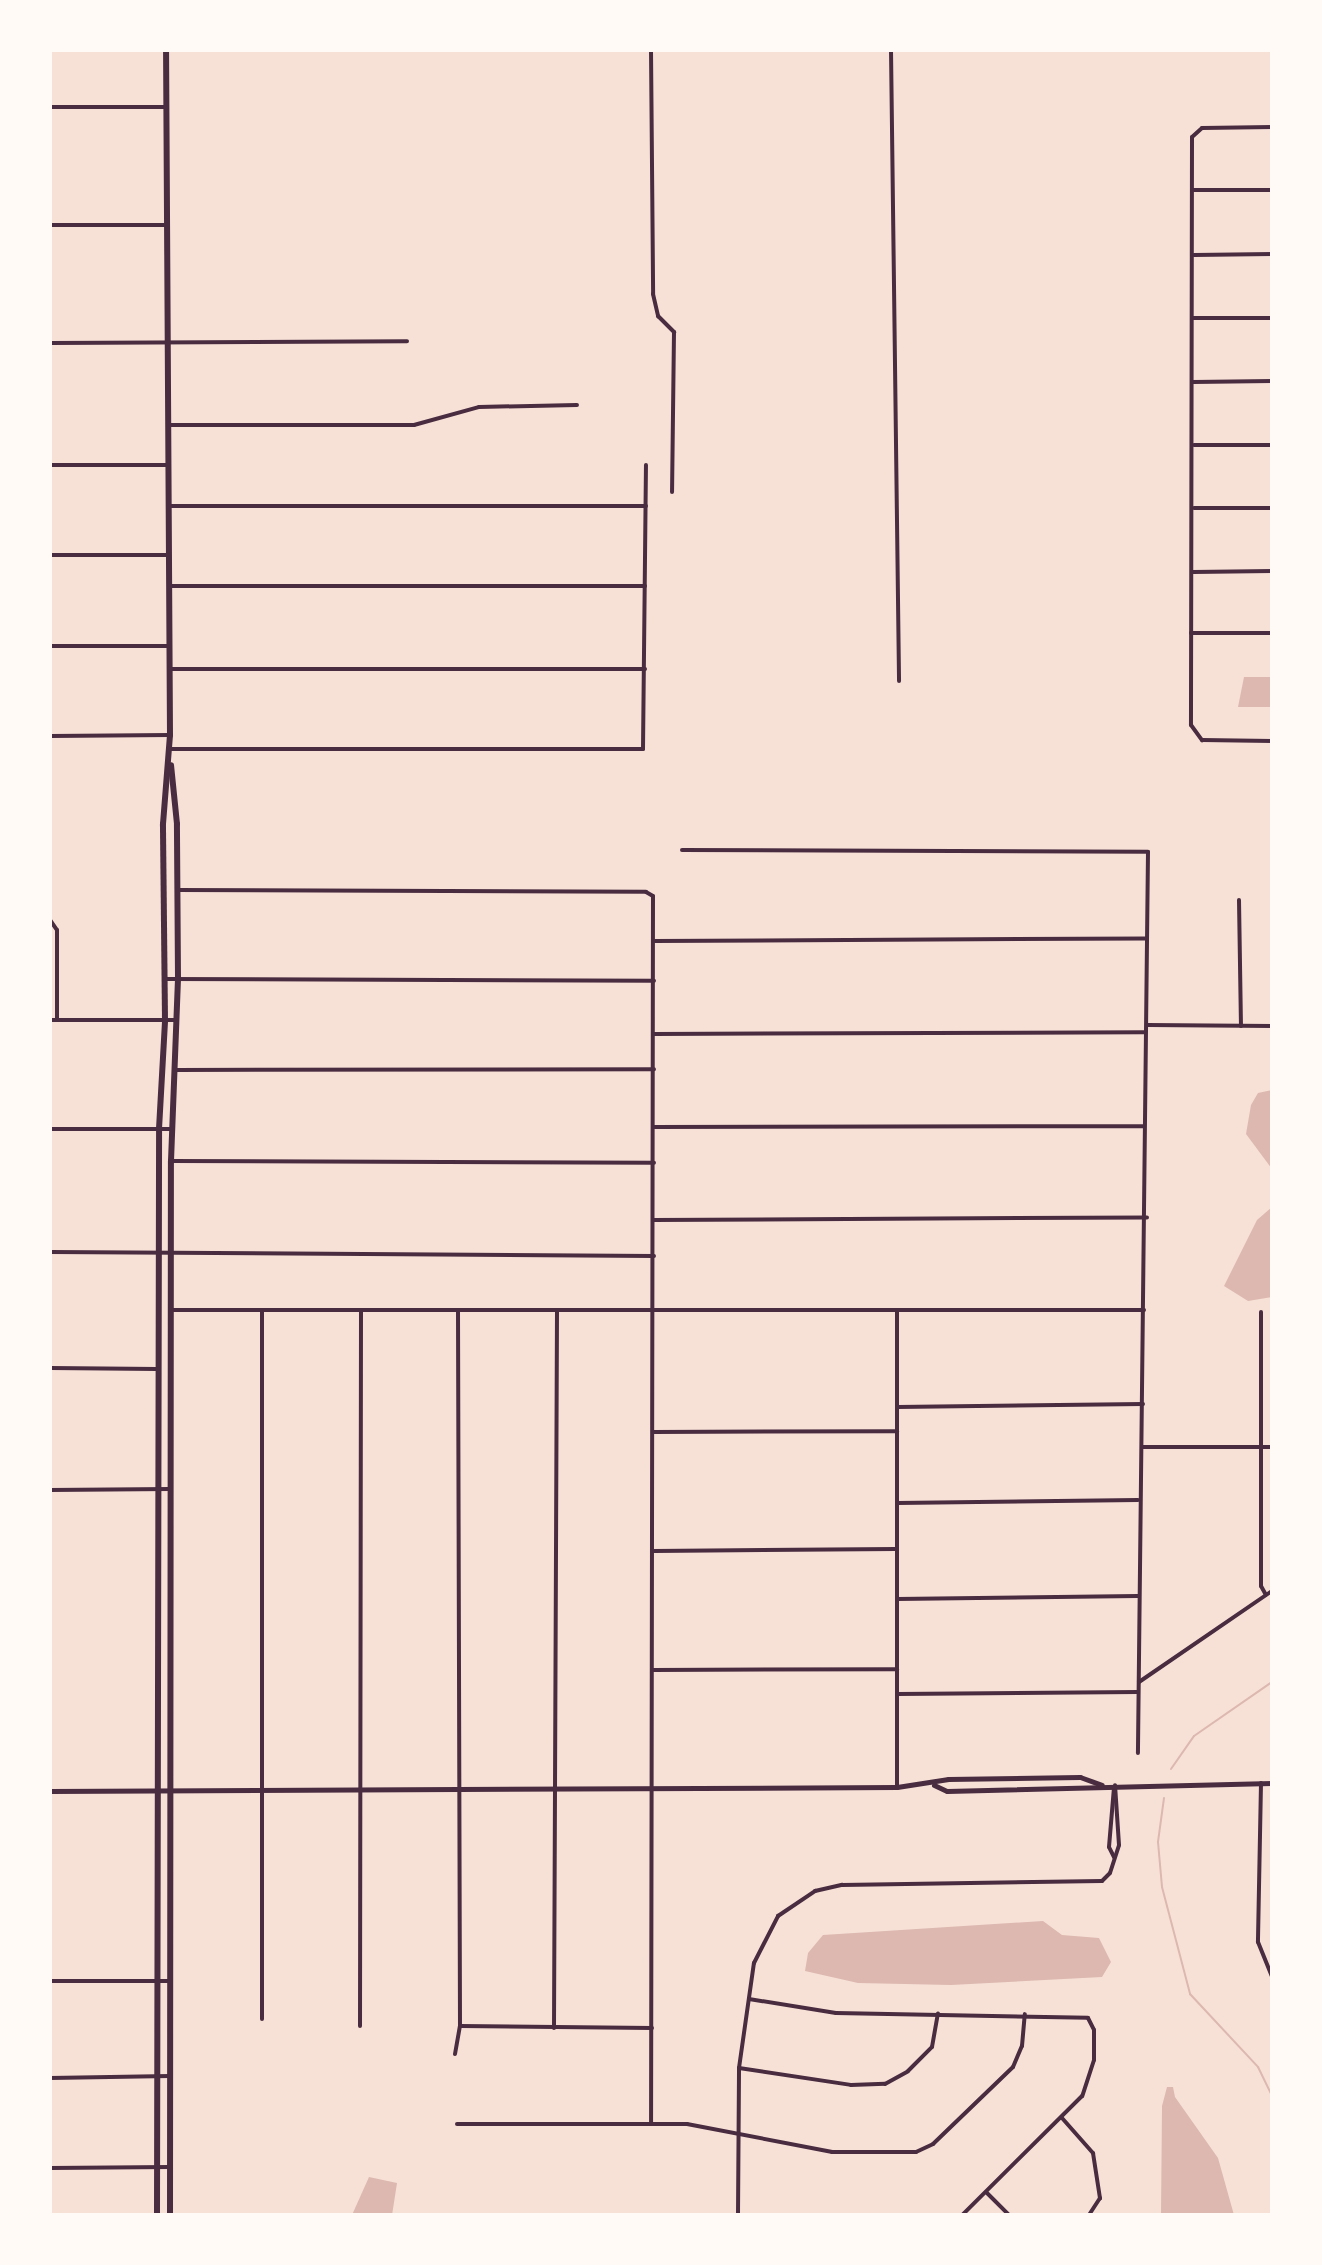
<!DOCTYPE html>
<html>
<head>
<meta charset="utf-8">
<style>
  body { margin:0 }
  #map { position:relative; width:1322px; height:2265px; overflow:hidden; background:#f7e1d7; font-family:"Roboto Condensed",sans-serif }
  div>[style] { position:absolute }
  .water>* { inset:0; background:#dcb8b0 }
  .stream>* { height:2px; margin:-1px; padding:0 1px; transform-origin:1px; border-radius:1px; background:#dcb8b0 }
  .minor>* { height:4px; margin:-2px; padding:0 2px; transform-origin:2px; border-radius:2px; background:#4a2c40 }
  .tertiary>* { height:5px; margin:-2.5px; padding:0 2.5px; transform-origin:2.5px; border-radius:2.5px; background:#4a2c40 }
  .secondary>* { height:6px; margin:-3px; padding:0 3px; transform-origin:3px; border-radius:3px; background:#4a2c40 }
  span { translate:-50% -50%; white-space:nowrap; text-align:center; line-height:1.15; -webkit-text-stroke:7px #fffaf5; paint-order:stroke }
  .frame { position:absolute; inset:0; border:52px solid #fffaf5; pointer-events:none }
</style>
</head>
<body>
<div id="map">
  <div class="water">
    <div style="clip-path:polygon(1244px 677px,1272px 677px,1272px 707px,1238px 707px)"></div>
    <div style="clip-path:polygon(1272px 1090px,1272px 1169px,1246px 1134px,1251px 1105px,1258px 1093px)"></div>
    <div style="clip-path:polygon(1272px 1207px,1272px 1297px,1248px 1301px,1224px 1286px,1257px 1220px)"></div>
    <div style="clip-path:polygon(1043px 1921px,1062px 1935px,1099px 1938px,1111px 1962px,1102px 1977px,951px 1985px,858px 1983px,805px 1971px,808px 1953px,823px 1935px)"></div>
    <div style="clip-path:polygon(1167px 2087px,1173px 2087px,1175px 2097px,1218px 2158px,1234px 2215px,1161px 2215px,1162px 2106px)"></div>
    <div style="clip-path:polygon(369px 2177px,397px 2183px,392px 2215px,352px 2215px)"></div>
  </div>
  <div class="stream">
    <div style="left:1171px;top:1769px;width:40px;rotate:-55.1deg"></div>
    <div style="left:1194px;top:1736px;width:95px;rotate:-34.7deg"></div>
    <div style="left:1164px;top:1798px;width:44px;rotate:97.8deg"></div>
    <div style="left:1158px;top:1842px;width:45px;rotate:84.9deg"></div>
    <div style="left:1162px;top:1887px;width:111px;rotate:75.3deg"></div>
    <div style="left:1190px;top:1994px;width:100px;rotate:47deg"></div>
    <div style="left:1258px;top:2067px;width:32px;rotate:64deg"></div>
  </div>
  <div class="minor">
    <div style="left:651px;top:50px;width:244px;rotate:89.5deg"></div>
    <div style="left:653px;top:294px;width:23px;rotate:77deg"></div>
    <div style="left:658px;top:316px;width:23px;rotate:45deg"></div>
    <div style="left:674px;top:332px;width:160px;rotate:90.7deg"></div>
    <div style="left:891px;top:50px;width:631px;rotate:89.27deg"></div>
    <div style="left:50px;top:107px;width:116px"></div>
    <div style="left:1272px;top:127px;width:70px;rotate:179.2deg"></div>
    <div style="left:1202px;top:128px;width:13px;rotate:138deg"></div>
    <div style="left:1192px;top:137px;width:588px;rotate:90.1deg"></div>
    <div style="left:1191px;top:725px;width:19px;rotate:54deg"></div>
    <div style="left:1202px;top:740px;width:70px;rotate:0.8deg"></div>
    <div style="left:1192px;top:190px;width:80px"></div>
    <div style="left:50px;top:225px;width:117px"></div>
    <div style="left:1194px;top:255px;width:78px;rotate:-0.7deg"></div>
    <div style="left:1193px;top:318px;width:79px"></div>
    <div style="left:50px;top:343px;width:357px;rotate:-0.3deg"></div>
    <div style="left:1193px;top:382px;width:79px;rotate:-0.7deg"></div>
    <div style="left:168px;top:425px;width:246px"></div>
    <div style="left:414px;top:425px;width:67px;rotate:-15.5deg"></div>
    <div style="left:479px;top:407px;width:98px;rotate:-1.2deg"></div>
    <div style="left:1194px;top:445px;width:78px"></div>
    <div style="left:50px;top:465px;width:117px"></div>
    <div style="left:168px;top:506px;width:478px"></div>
    <div style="left:1194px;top:508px;width:78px"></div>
    <div style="left:50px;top:555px;width:117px"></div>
    <div style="left:1193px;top:572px;width:79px;rotate:-0.7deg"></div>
    <div style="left:170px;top:586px;width:475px"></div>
    <div style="left:1191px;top:633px;width:81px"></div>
    <div style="left:50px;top:646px;width:117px"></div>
    <div style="left:170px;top:669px;width:475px"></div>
    <div style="left:50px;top:736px;width:120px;rotate:-0.5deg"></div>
    <div style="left:170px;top:749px;width:473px"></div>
    <div style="left:643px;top:749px;width:284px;rotate:-89.4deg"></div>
    <div style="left:682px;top:850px;width:466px;rotate:0.2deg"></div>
    <div style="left:1148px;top:852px;width:901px;rotate:90.64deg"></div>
    <div style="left:177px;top:890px;width:469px;rotate:0.2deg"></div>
    <div style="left:646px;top:892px;width:8px;rotate:30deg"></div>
    <div style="left:653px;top:896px;width:1228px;rotate:90.09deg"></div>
    <div style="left:1239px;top:900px;width:126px;rotate:89.1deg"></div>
    <div style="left:50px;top:920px;width:12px;rotate:55deg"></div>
    <div style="left:57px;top:930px;width:89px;rotate:90deg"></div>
    <div style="left:654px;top:941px;width:492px;rotate:-0.3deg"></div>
    <div style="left:165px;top:979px;width:489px;rotate:0.2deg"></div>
    <div style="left:50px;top:1020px;width:126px"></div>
    <div style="left:1148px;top:1025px;width:124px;rotate:0.5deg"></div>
    <div style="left:654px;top:1034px;width:490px;rotate:-0.2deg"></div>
    <div style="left:177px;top:1070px;width:477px;rotate:-0.1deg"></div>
    <div style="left:654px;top:1127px;width:489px;rotate:-0.1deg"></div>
    <div style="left:50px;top:1129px;width:122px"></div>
    <div style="left:171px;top:1161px;width:483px;rotate:0.2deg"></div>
    <div style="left:653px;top:1220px;width:494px;rotate:-0.3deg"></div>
    <div style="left:50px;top:1252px;width:604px;rotate:0.38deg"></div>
    <div style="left:170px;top:1310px;width:974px"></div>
    <div style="left:262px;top:1312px;width:707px;rotate:90deg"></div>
    <div style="left:897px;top:1312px;width:475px;rotate:90deg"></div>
    <div style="left:1261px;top:1312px;width:274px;rotate:90deg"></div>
    <div style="left:1261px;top:1586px;width:10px;rotate:61deg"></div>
    <div style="left:50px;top:1368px;width:107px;rotate:0.5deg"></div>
    <div style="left:897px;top:1407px;width:246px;rotate:-0.7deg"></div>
    <div style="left:653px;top:1432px;width:244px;rotate:-0.2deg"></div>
    <div style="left:1142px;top:1447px;width:130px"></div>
    <div style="left:50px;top:1490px;width:120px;rotate:-0.5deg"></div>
    <div style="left:897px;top:1503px;width:241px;rotate:-0.7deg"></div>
    <div style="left:654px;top:1551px;width:242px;rotate:-0.5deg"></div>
    <div style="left:897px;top:1599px;width:241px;rotate:-0.7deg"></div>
    <div style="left:653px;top:1670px;width:244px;rotate:-0.2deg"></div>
    <div style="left:1139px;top:1682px;width:161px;rotate:-34.4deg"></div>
    <div style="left:897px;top:1694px;width:241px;rotate:-0.5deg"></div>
    <div style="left:1261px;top:1783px;width:159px;rotate:91.1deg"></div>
    <div style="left:1258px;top:1942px;width:37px;rotate:68deg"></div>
    <div style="left:1114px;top:1857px;width:11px;rotate:-117deg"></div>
    <div style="left:1109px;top:1847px;width:60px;rotate:-85.2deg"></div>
    <div style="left:50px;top:1981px;width:121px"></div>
    <div style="left:749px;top:1999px;width:88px;rotate:9.1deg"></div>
    <div style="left:836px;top:2013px;width:252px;rotate:1.1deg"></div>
    <div style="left:1088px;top:2018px;width:13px;rotate:63deg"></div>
    <div style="left:1094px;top:2030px;width:30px;rotate:90deg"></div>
    <div style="left:1094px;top:2060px;width:38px;rotate:108deg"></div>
    <div style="left:1082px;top:2096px;width:169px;rotate:135.2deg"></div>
    <div style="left:360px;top:2026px;width:714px;rotate:-89.92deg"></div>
    <div style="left:460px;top:2026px;width:192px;rotate:0.6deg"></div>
    <div style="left:554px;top:2028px;width:716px;rotate:-89.76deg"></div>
    <div style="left:455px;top:2054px;width:28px;rotate:-80deg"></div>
    <div style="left:460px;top:2026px;width:714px;rotate:-90.16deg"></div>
    <div style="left:739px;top:2068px;width:113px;rotate:8.6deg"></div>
    <div style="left:851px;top:2085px;width:34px;rotate:-2deg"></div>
    <div style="left:885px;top:2084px;width:26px;rotate:-29deg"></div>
    <div style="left:908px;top:2071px;width:34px;rotate:-45deg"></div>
    <div style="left:932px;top:2047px;width:34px;rotate:-80deg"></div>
    <div style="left:50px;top:2078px;width:120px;rotate:-1deg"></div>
    <div style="left:1062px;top:2118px;width:47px;rotate:48.5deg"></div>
    <div style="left:1093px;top:2153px;width:46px;rotate:81.2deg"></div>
    <div style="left:1100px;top:2198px;width:20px;rotate:123deg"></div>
    <div style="left:457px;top:2124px;width:230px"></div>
    <div style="left:687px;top:2124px;width:148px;rotate:10.9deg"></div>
    <div style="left:832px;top:2152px;width:84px"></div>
    <div style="left:916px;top:2152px;width:19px;rotate:-25deg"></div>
    <div style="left:933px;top:2144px;width:111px;rotate:-43.9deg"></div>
    <div style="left:1013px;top:2067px;width:23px;rotate:-67deg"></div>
    <div style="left:1022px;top:2046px;width:32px;rotate:-85deg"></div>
    <div style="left:50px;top:2168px;width:120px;rotate:-0.5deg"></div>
    <div style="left:987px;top:2193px;width:31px;rotate:45deg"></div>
    <div style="left:738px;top:2215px;width:147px;rotate:-89.6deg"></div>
    <div style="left:739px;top:2068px;width:106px;rotate:-81.9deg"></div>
    <div style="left:754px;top:1963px;width:53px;rotate:-62.9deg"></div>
    <div style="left:778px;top:1916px;width:45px;rotate:-34deg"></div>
    <div style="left:815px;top:1891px;width:28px;rotate:-13deg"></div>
    <div style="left:842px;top:1885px;width:260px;rotate:-0.9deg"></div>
    <div style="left:1102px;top:1881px;width:11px;rotate:-45deg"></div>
    <div style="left:1110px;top:1873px;width:29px;rotate:-72deg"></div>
    <div style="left:1119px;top:1845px;width:60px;rotate:-93.8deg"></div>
  </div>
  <div class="tertiary">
    <div style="left:934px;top:1785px;width:14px;rotate:25deg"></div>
    <div style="left:947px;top:1791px;width:325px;rotate:-1.4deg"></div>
    <div style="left:50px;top:1791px;width:847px;rotate:-0.27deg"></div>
    <div style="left:897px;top:1787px;width:52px;rotate:-8.9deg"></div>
    <div style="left:948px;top:1779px;width:132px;rotate:-0.9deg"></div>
    <div style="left:1080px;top:1777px;width:23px;rotate:20deg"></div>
  </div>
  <div class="secondary">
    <div style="left:157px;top:2215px;width:1086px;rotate:-89.89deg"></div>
    <div style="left:159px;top:1129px;width:109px;rotate:-86.8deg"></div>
    <div style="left:165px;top:1020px;width:196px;rotate:-90.6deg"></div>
    <div style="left:163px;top:824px;width:89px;rotate:-85.5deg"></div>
    <div style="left:170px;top:735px;width:685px;rotate:-90.33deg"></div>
    <div style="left:170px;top:2215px;width:1054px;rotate:-89.95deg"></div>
    <div style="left:171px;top:1161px;width:183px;rotate:-87.8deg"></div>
    <div style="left:178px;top:978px;width:154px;rotate:-90.4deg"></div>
    <div style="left:177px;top:824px;width:59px;rotate:-95.8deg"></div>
  </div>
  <div class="frame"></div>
</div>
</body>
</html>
